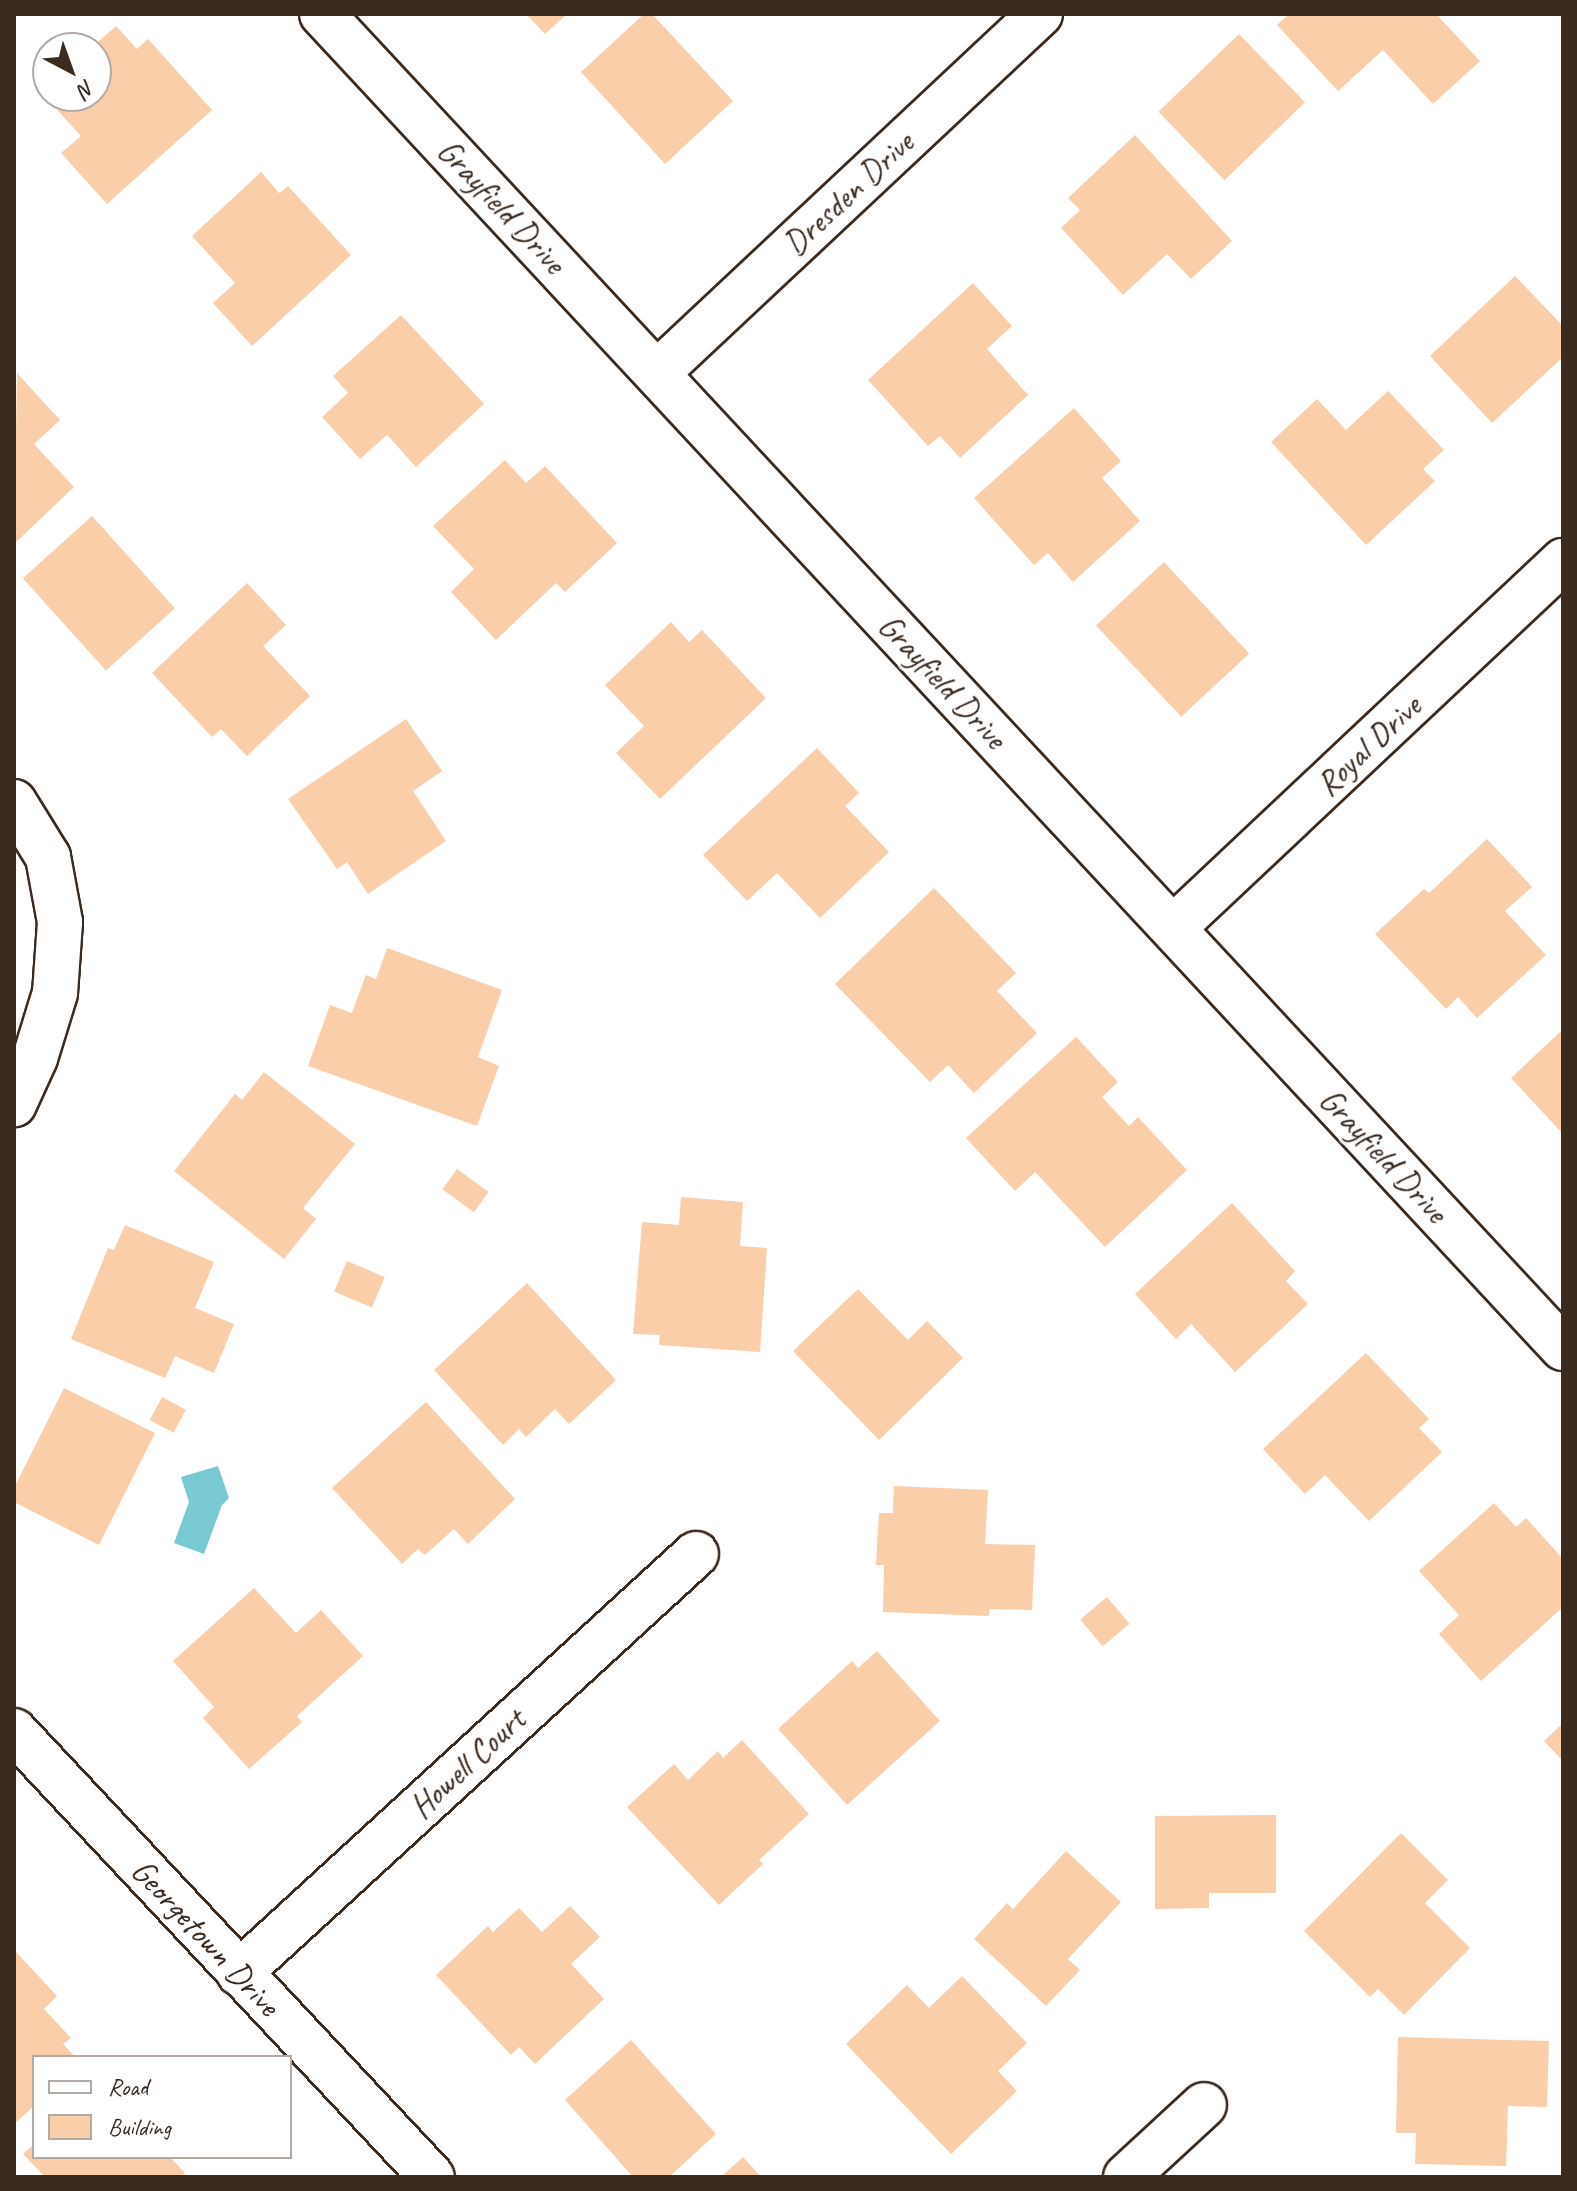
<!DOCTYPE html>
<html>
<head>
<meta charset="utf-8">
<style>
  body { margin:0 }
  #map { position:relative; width:1577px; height:2191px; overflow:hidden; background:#fff; font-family:Caveat,sans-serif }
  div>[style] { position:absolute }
  .water>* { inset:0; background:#78c9d1 }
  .building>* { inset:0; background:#f9cea8; transform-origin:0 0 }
  .roads { filter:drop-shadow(2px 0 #3b2a1e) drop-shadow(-2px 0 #3b2a1e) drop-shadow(0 2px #3b2a1e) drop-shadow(0 -2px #3b2a1e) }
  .street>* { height:44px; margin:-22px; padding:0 22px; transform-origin:22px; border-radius:22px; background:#fff }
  span { translate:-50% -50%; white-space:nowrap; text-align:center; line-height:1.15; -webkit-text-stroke:6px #fff; paint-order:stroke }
  .street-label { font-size:34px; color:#3b2a1e }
  .frame { position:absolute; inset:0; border:16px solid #3b2a1e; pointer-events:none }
  .legend { position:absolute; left:32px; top:2055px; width:260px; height:104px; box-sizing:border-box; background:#fff; border:2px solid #b1aaa5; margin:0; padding:10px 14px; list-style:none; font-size:24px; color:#3b2a1e }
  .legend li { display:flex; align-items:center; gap:16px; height:40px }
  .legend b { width:40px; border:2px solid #b1aaa5 }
  .north { position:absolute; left:32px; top:32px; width:80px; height:80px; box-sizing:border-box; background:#fff; border:2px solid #b1aaa5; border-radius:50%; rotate:139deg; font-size:22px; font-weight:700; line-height:32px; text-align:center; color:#3b2a1e }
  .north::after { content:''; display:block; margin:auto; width:28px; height:36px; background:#3b2a1e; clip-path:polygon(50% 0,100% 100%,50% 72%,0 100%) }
</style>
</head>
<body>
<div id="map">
  <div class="water">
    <div style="clip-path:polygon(218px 1466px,229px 1498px,222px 1505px,204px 1554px,174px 1543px,189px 1502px,181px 1477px)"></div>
  </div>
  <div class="building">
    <div style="clip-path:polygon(526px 14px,567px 14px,545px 34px)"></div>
    <div style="clip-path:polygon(644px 14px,652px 14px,733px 101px,665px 164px,581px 72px)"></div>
    <div style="clip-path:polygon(1289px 14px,1436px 14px,1480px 61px,1433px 104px,1383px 50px,1338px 91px,1277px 25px)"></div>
    <div style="clip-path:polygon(116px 26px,137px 49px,148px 39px,212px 110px,107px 204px,61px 153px,81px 136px,42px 93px,48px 87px,48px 96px,96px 96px,96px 48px,91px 48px)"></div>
    <div style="left:1239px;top:34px;width:95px;height:112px;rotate:46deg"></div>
    <div style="clip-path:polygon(1135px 135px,1232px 241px,1191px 279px,1167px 254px,1123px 295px,1061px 228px,1080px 210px,1068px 198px)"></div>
    <div style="clip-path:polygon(261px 172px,279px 193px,288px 186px,351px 255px,252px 346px,213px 303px,235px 283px,192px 236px)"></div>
    <div style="clip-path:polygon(1515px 276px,1563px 326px,1563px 357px,1492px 423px,1430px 356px)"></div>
    <div style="clip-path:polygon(973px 283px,1012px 326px,987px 349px,1028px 395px,960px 458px,940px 436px,928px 446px,868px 380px)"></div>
    <div style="clip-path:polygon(401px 315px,484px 404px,416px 467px,387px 435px,360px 459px,322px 417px,348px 393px,333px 376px)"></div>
    <div style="clip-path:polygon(17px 373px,60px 420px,34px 444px,74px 487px,14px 544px)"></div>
    <div style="clip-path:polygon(1388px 391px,1444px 450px,1423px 469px,1435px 481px,1366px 545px,1271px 442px,1317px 399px,1346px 430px)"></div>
    <div style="clip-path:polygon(1074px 408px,1121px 461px,1102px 478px,1140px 521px,1073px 582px,1048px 553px,1034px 565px,974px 498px)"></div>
    <div style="clip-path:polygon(505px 460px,526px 483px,545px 466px,617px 543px,565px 592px,556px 583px,496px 640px,451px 592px,474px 569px,433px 526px)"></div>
    <div style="left:92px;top:516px;width:124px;height:93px;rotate:48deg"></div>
    <div style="left:1164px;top:562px;width:125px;height:93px;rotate:47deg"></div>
    <div style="clip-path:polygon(247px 583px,286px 625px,263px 646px,310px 696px,247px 756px,221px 729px,212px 737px,152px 673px)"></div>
    <div style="clip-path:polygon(671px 622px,689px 642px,702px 630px,766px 698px,660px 799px,616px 753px,644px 726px,605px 685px)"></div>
    <div style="clip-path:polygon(406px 719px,442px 771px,413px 791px,446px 841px,368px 894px,347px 862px,337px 869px,288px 799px)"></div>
    <div style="clip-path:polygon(817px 748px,859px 793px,845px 806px,889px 852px,820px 918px,777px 873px,747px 901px,703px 855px)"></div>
    <div style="clip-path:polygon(1487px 839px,1532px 887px,1505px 911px,1546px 955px,1477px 1018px,1458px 997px,1446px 1009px,1375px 934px,1424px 889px,1429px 893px)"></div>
    <div style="clip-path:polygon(934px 888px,1016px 973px,997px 991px,1037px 1033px,974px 1093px,948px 1065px,930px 1082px,835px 984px)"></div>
    <div style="clip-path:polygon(387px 948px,502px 990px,478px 1057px,499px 1066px,477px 1126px,308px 1066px,330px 1005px,352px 1013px,366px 975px,376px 979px)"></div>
    <div style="clip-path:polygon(1560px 1032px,1563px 1036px,1563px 1134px,1511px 1078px)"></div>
    <div style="clip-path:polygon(1076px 1037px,1118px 1082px,1102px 1097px,1129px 1126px,1138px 1117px,1187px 1170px,1105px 1247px,1035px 1172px,1015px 1191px,966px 1138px)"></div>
    <div style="clip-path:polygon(264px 1072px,355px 1144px,303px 1208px,316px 1219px,284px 1259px,174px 1171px,235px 1094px,242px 1100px)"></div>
    <div style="left:457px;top:1169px;width:39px;height:25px;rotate:36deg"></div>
    <div style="clip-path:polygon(681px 1197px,743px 1202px,740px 1246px,767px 1248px,760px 1352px,659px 1345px,660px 1335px,633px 1334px,642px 1222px,679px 1225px)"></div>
    <div style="clip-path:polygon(1232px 1203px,1295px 1271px,1286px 1281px,1308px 1304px,1235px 1372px,1191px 1324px,1176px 1339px,1135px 1294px)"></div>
    <div style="clip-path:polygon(125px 1225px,214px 1262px,195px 1308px,234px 1324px,214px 1373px,175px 1356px,165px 1378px,71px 1339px,108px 1248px,114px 1250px)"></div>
    <div style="left:347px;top:1261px;width:41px;height:33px;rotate:23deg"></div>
    <div style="clip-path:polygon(527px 1283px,616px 1380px,569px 1424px,555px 1409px,526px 1437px,519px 1429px,503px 1445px,434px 1370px)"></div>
    <div style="clip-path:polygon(858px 1289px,908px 1340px,927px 1321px,963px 1358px,879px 1440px,793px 1351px)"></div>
    <div style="clip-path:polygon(1366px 1353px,1429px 1419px,1419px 1428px,1442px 1452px,1369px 1521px,1325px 1475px,1305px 1494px,1263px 1449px)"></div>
    <div style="clip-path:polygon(64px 1388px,155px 1433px,99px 1545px,14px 1502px,14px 1488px)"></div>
    <div style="left:162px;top:1397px;width:27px;height:26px;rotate:28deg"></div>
    <div style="clip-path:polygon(426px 1402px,515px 1499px,468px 1544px,454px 1529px,425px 1555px,418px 1549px,402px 1564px,332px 1488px)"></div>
    <div style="clip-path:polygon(894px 1486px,988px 1490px,985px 1544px,1035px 1545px,1032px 1610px,990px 1609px,989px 1616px,883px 1612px,884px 1565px,876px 1565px,879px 1513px,893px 1513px)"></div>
    <div style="clip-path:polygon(1494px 1503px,1516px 1527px,1526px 1518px,1563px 1559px,1563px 1607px,1481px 1681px,1439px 1634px,1459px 1615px,1419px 1571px)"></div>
    <div style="clip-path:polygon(254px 1588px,296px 1633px,321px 1610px,363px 1656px,297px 1716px,302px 1722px,249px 1769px,203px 1718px,214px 1707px,173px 1661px)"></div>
    <div style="left:1107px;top:1597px;width:35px;height:35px;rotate:50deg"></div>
    <div style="clip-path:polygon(877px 1651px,940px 1721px,847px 1805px,778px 1729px,852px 1661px,858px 1668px)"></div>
    <div style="clip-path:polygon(1563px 1723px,1563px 1761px,1544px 1741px)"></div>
    <div style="clip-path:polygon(742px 1740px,809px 1814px,759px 1860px,763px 1864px,719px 1905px,627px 1807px,674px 1764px,688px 1780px,718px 1751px,723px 1758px)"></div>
    <div style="clip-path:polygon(1276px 1815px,1276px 1893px,1209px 1893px,1209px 1908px,1155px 1909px,1155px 1816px)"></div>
    <div style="clip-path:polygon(1401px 1833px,1448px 1880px,1425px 1903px,1470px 1948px,1404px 2015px,1378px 1989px,1370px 1997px,1304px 1931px)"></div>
    <div style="clip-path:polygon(1066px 1851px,1121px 1902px,1068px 1959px,1080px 1970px,1046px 2006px,974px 1939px,1007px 1903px,1013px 1909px)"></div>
    <div style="clip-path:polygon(570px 1906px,600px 1937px,571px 1964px,604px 1999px,535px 2064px,519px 2047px,511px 2055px,436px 1975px,488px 1926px,493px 1932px,519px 1908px,542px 1932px)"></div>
    <div style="clip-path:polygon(16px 1952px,57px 1996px,44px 2009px,71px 2038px,63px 2044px,75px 2057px,34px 2057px,34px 2106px,14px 2124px)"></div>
    <div style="clip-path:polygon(962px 1976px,1027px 2043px,998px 2071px,1017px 2091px,951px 2154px,846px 2044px,907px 1985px,929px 2008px)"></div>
    <div style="clip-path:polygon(1398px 2037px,1549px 2041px,1547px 2107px,1508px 2106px,1506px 2166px,1415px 2164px,1416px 2133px,1396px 2133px)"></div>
    <div style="clip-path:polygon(631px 2040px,716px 2134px,669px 2177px,633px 2177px,565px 2100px)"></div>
    <div style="clip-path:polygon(34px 2144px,34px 2157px,170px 2157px,185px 2173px,181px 2177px,45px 2177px,23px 2154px)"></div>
    <div style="clip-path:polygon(743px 2157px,761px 2177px,721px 2177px)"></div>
  </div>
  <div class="roads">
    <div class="street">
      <div style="left:322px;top:14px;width:1822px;rotate:47.07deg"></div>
      <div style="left:657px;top:373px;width:525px;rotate:-43.15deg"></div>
      <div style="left:14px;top:802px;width:65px;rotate:58.3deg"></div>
      <div style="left:48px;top:857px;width:66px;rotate:79.5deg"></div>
      <div style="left:60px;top:922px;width:71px;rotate:94deg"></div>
      <div style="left:55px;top:993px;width:68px;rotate:107.1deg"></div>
      <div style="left:35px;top:1058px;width:51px;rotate:114.5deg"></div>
      <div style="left:1173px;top:928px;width:536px;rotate:-43.26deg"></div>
      <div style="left:14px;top:1731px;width:611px;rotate:46.86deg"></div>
      <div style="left:239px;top:1973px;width:620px;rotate:-42.52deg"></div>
      <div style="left:1126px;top:2177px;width:106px;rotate:-42.7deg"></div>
    </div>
  </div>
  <div class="street-label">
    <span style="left:848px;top:193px;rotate:-43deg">Dresden Drive</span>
    <span style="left:502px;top:206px;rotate:47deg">Grayfield Drive</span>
    <span style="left:943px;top:681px;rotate:47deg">Grayfield Drive</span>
    <span style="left:1368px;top:745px;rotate:-43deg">Royal Drive</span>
    <span style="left:1384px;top:1155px;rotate:47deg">Grayfield Drive</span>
    <span style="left:467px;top:1763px;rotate:-43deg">Howell Court</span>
    <span style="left:206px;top:1937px;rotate:47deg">Georgetown Drive</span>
  </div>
  <div class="frame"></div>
  <ul class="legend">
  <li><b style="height:10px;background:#fff"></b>Road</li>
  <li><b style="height:22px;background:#f9cea8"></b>Building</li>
  </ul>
  <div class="north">N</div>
</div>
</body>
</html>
